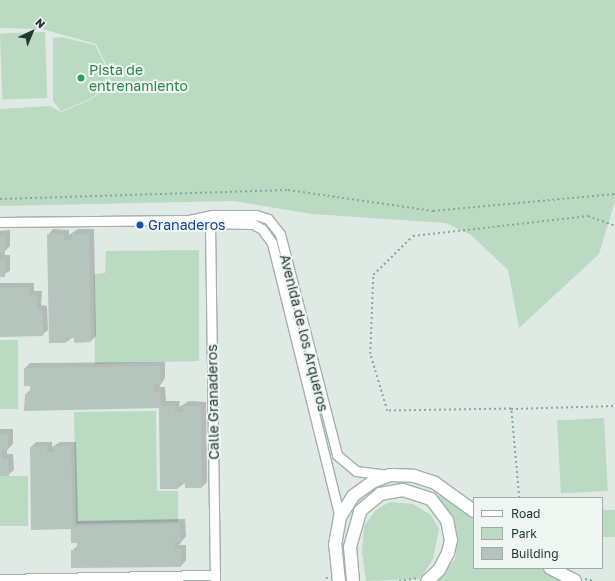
<!DOCTYPE html>
<html>
<head>
<meta charset="utf-8">
<style>
  body { margin:0 }
  #map { position:relative; width:615px; height:581px; overflow:hidden; background:#e0eae5; font-family:"Golos Text",sans-serif }
  div>[style] { position:absolute }
  .green>* { inset:0; background:#badac2; transform-origin:0 0 }
  .shadow>* { inset:0; background:#0003 }
  .building>* { inset:0; background:#b6c4be; transform-origin:0 0 }
  .path>* { height:1.5px; margin-top:-0.75px; transform-origin:0; background:repeating-linear-gradient(90deg,#83ab9e 0 2px,transparent 0 5px) }
  .roads { filter:drop-shadow(1px 0 #a3b1ac) drop-shadow(-1px 0 #a3b1ac) drop-shadow(0 1px #a3b1ac) drop-shadow(0 -1px #a3b1ac) }
  .street>* { height:9px; margin:-4.5px; padding:0 4.5px; transform-origin:4.5px; border-radius:4.5px; background:#fff }
  .secondary>* { height:12px; margin:-6px; padding:0 6px; transform-origin:6px; border-radius:6px; background:#fff }
  .dots>* { width:11px; height:11px; translate:-50% -50%; box-sizing:border-box; border:2px solid #f0f7f3; border-radius:50% }
  span { translate:-50% -50%; white-space:nowrap; text-align:center; line-height:1.15; -webkit-text-stroke:4px #f0f7f3; paint-order:stroke }
  .leisure-label { font-size:14px; color:#27864d }
  .left { translate:0 -50%; text-align:left }
  .transit-label { font-size:14px; color:#164399 }
  .street-label { font-size:14px; color:#223932 }
  .legend { position:absolute; left:473px; top:497px; width:130px; height:72px; box-sizing:border-box; background:#f0f7f3; border:1px solid #9eaba6; margin:0; padding:5px 7px; list-style:none; font-size:12px; color:#223932 }
  .legend li { display:flex; align-items:center; gap:8px; height:20px }
  .legend b { width:20px; border:1px solid #9eaba6 }
  .north { position:absolute; left:12px; top:12px; width:40px; height:40px; -webkit-text-stroke:3px #f0f7f3; paint-order:stroke; rotate:44deg; font-size:11px; font-weight:700; line-height:16px; text-align:center; color:#223932 }
  .north::after { content:''; display:block; margin:auto; width:14px; height:18px; background:#223932; clip-path:polygon(50% 0,100% 100%,50% 72%,0 100%) }
</style>
</head>
<body>
<div id="map">
  <div class="green">
    <div style="clip-path:polygon(0 0,615px 0,615px 201px,599px 254px,519px 328px,508px 270px,471px 235px,446px 223px,312px 214px,233px 201px,0 206px,0 109px,50px 106px,61px 112px,90px 100px,110px 85px,109px 70px,96px 44px,42px 29px,0 28px)"></div>
    <div style="left:45px;top:32px;width:66px;height:45px;rotate:88deg"></div>
    <div style="clip-path:polygon(61px 37px,95px 45px,108px 71px,109px 84px,90px 99px,61px 111px,53px 101px,53px 38px)"></div>
    <div style="clip-path:polygon(199px 250px,199px 361px,95px 364px,94px 274px,105px 273px,106px 251px)"></div>
    <div style="left:0;top:340px;width:18px;height:69px"></div>
    <div style="clip-path:polygon(156px 411px,157px 491px,178px 491px,178px 522px,76px 524px,74px 412px)"></div>
    <div style="left:604px;top:418px;width:73px;height:47px;rotate:87deg"></div>
    <div style="left:28px;top:476px;width:50px;height:28px;rotate:90deg"></div>
    <div style="clip-path:polygon(443px 494px,474px 519px,474px 568px,541px 568px,563px 581px,436px 581px,455px 559px,458px 538px,453px 516px,437px 497px)"></div>
    <div style="clip-path:polygon(389px 502px,413px 504px,431px 515px,439px 529px,433px 559px,420px 579px,366px 581px,362px 553px,364px 526px,375px 511px)"></div>
    <div style="left:602px;top:510px;width:13px;height:27px"></div>
  </div>
  <div class="shadow">
    <div style="clip-path:polygon(53px 229px,69px 230px,69px 235px,78px 229px,94px 229px,96px 336px,91px 341px,75px 336px,66px 342px,48px 235px)"></div>
    <div style="clip-path:polygon(10px 230px,10px 246px,4px 252px,5px 255px,10px 255px,10px 271px,0 276px,0 231px)"></div>
    <div style="clip-path:polygon(0 283px,34px 283px,34px 291px,42px 291px,41px 305px,47px 306px,48px 330px,42px 335px,0 336px)"></div>
    <div style="clip-path:polygon(165px 362px,165px 378px,159px 387px,165px 387px,166px 401px,180px 401px,179px 407px,189px 401px,206px 402px,207px 482px,202px 487px,186px 482px,178px 488px,160px 407px,26px 394px,31px 389px,25px 368px,30px 363px)"></div>
    <div style="clip-path:polygon(0 429px,13px 429px,13px 444px,7px 450px,7px 454px,13px 454px,14px 470px,8px 475px,0 475px)"></div>
    <div style="clip-path:polygon(36px 442px,52px 442px,52px 447px,60px 442px,76px 442px,78px 521px,185px 519px,186px 536px,179px 545px,186px 545px,186px 560px,181px 566px,72px 551px,78px 545px,31px 447px)"></div>
  </div>
  <div class="building">
    <div style="clip-path:polygon(47px 234px,64px 234px,64px 240px,72px 240px,72px 234px,89px 234px,91px 342px,74px 343px,74px 338px,66px 338px,66px 343px,49px 343px)"></div>
    <div style="left:0;top:235px;width:5px;height:18px"></div>
    <div style="left:0;top:260px;width:5px;height:17px"></div>
    <div style="clip-path:polygon(29px 287px,29px 295px,37px 296px,37px 310px,43px 311px,43px 336px,0 337px,0 288px)"></div>
    <div style="clip-path:polygon(160px 366px,160px 384px,154px 384px,154px 392px,160px 392px,161px 406px,175px 406px,175px 412px,183px 412px,183px 406px,201px 406px,202px 488px,185px 488px,185px 483px,178px 483px,178px 489px,160px 489px,159px 408px,24px 411px,25px 394px,30px 394px,30px 386px,24px 386px,24px 368px)"></div>
    <div style="clip-path:polygon(0 434px,8px 434px,8px 450px,2px 451px,2px 459px,8px 459px,9px 476px,0 476px)"></div>
    <div style="clip-path:polygon(47px 446px,47px 452px,54px 452px,54px 446px,71px 446px,73px 526px,180px 524px,181px 542px,175px 542px,175px 549px,181px 549px,181px 567px,71px 568px,71px 550px,77px 550px,77px 543px,71px 543px,71px 529px,31px 530px,30px 447px)"></div>
  </div>
  <div class="path">
    <div style="left:0;top:199px;width:288px;rotate:-1.8deg"></div>
    <div style="left:288px;top:190px;width:147px;rotate:8.2deg"></div>
    <div style="left:433px;top:211px;width:183px;rotate:-5.3deg"></div>
    <div style="left:511px;top:409px;width:124px;rotate:179.1deg"></div>
    <div style="left:387px;top:411px;width:59px;rotate:-106.6deg"></div>
    <div style="left:370px;top:354px;width:79px;rotate:-87.8deg"></div>
    <div style="left:373px;top:275px;width:56px;rotate:-44.3deg"></div>
    <div style="left:413px;top:236px;width:176px;rotate:-6.5deg"></div>
    <div style="left:588px;top:216px;width:29px;rotate:20deg"></div>
    <div style="left:519px;top:498px;width:89px;rotate:-95.1deg"></div>
    <div style="left:511px;top:409px;width:104px;rotate:-1.7deg"></div>
    <div style="left:327px;top:577px;width:4px;rotate:90deg"></div>
    <div style="left:585px;top:579px;width:9px;rotate:13deg"></div>
    <div style="left:399px;top:581px;width:18px;rotate:-9deg"></div>
  </div>
  <div class="roads">
    <div class="street">
      <div style="left:206px;top:219px;width:6px;rotate:45deg"></div>
      <div style="left:210px;top:223px;width:43px;rotate:1.3deg"></div>
      <div style="left:253px;top:224px;width:10px;rotate:29deg"></div>
      <div style="left:262px;top:229px;width:17px;rotate:54deg"></div>
      <div style="left:272px;top:243px;width:282px;rotate:76.1deg"></div>
      <div style="left:0;top:222px;width:189px;rotate:-0.6deg"></div>
      <div style="left:189px;top:220px;width:24px;rotate:-12deg"></div>
      <div style="left:212px;top:215px;width:44px"></div>
      <div style="left:256px;top:215px;width:13px;rotate:18deg"></div>
      <div style="left:268px;top:219px;width:19px;rotate:51deg"></div>
      <div style="left:280px;top:234px;width:228px;rotate:75.5deg"></div>
      <div style="left:337px;top:455px;width:25px;rotate:40deg"></div>
      <div style="left:356px;top:471px;width:34px;rotate:7deg"></div>
      <div style="left:210px;top:223px;width:358px;rotate:89.2deg"></div>
      <div style="left:0;top:579px;width:215px;rotate:-1.1deg"></div>
    </div>
    <div class="secondary">
      <div style="left:550px;top:568px;width:28px;rotate:27deg"></div>
      <div style="left:339px;top:581px;width:36px;rotate:-96deg"></div>
      <div style="left:335px;top:545px;width:28px;rotate:-80deg"></div>
      <div style="left:340px;top:517px;width:25px;rotate:-58deg"></div>
      <div style="left:353px;top:496px;width:24px;rotate:-36deg"></div>
      <div style="left:372px;top:482px;width:19px;rotate:-21deg"></div>
      <div style="left:390px;top:475px;width:24px;rotate:2deg"></div>
      <div style="left:414px;top:476px;width:22px;rotate:18deg"></div>
      <div style="left:435px;top:483px;width:48px;rotate:35.7deg"></div>
      <div style="left:353px;top:581px;width:34px;rotate:-95deg"></div>
      <div style="left:350px;top:547px;width:37px;rotate:-74deg"></div>
      <div style="left:360px;top:511px;width:26px;rotate:-40deg"></div>
      <div style="left:380px;top:494px;width:23px;rotate:-10deg"></div>
      <div style="left:403px;top:490px;width:29px;rotate:18deg"></div>
      <div style="left:431px;top:499px;width:26px;rotate:53deg"></div>
      <div style="left:447px;top:520px;width:20px;rotate:79deg"></div>
      <div style="left:451px;top:540px;width:13px;rotate:103deg"></div>
      <div style="left:448px;top:553px;width:19px;rotate:118deg"></div>
      <div style="left:439px;top:570px;width:16px;rotate:137deg"></div>
    </div>
  </div>
  <div class="dots">
    <div style="left:81px;top:78px;background:#2e9e5b"></div>
    <div style="left:140px;top:225px;background:#1a4fb4"></div>
  </div>
  <div class="leisure-label">
    <span class="left" style="left:89px;top:78px">Pista de<br>entrenamiento</span>
  </div>
  <div class="transit-label">
    <span class="left" style="left:148px;top:225px">Granaderos</span>
  </div>
  <div class="street-label">
    <span style="left:304px;top:333px;rotate:76deg">Avenida de los Arqueros</span>
    <span style="left:213px;top:402px;rotate:-91deg">Calle Granaderos</span>
  </div>
  <ul class="legend">
  <li><b style="height:5px;background:#fff"></b>Road</li>
  <li><b style="height:11px;background:#badac2"></b>Park</li>
  <li><b style="height:11px;background:#b6c4be"></b>Building</li>
  </ul>
  <div class="north">N</div>
</div>
</body>
</html>
